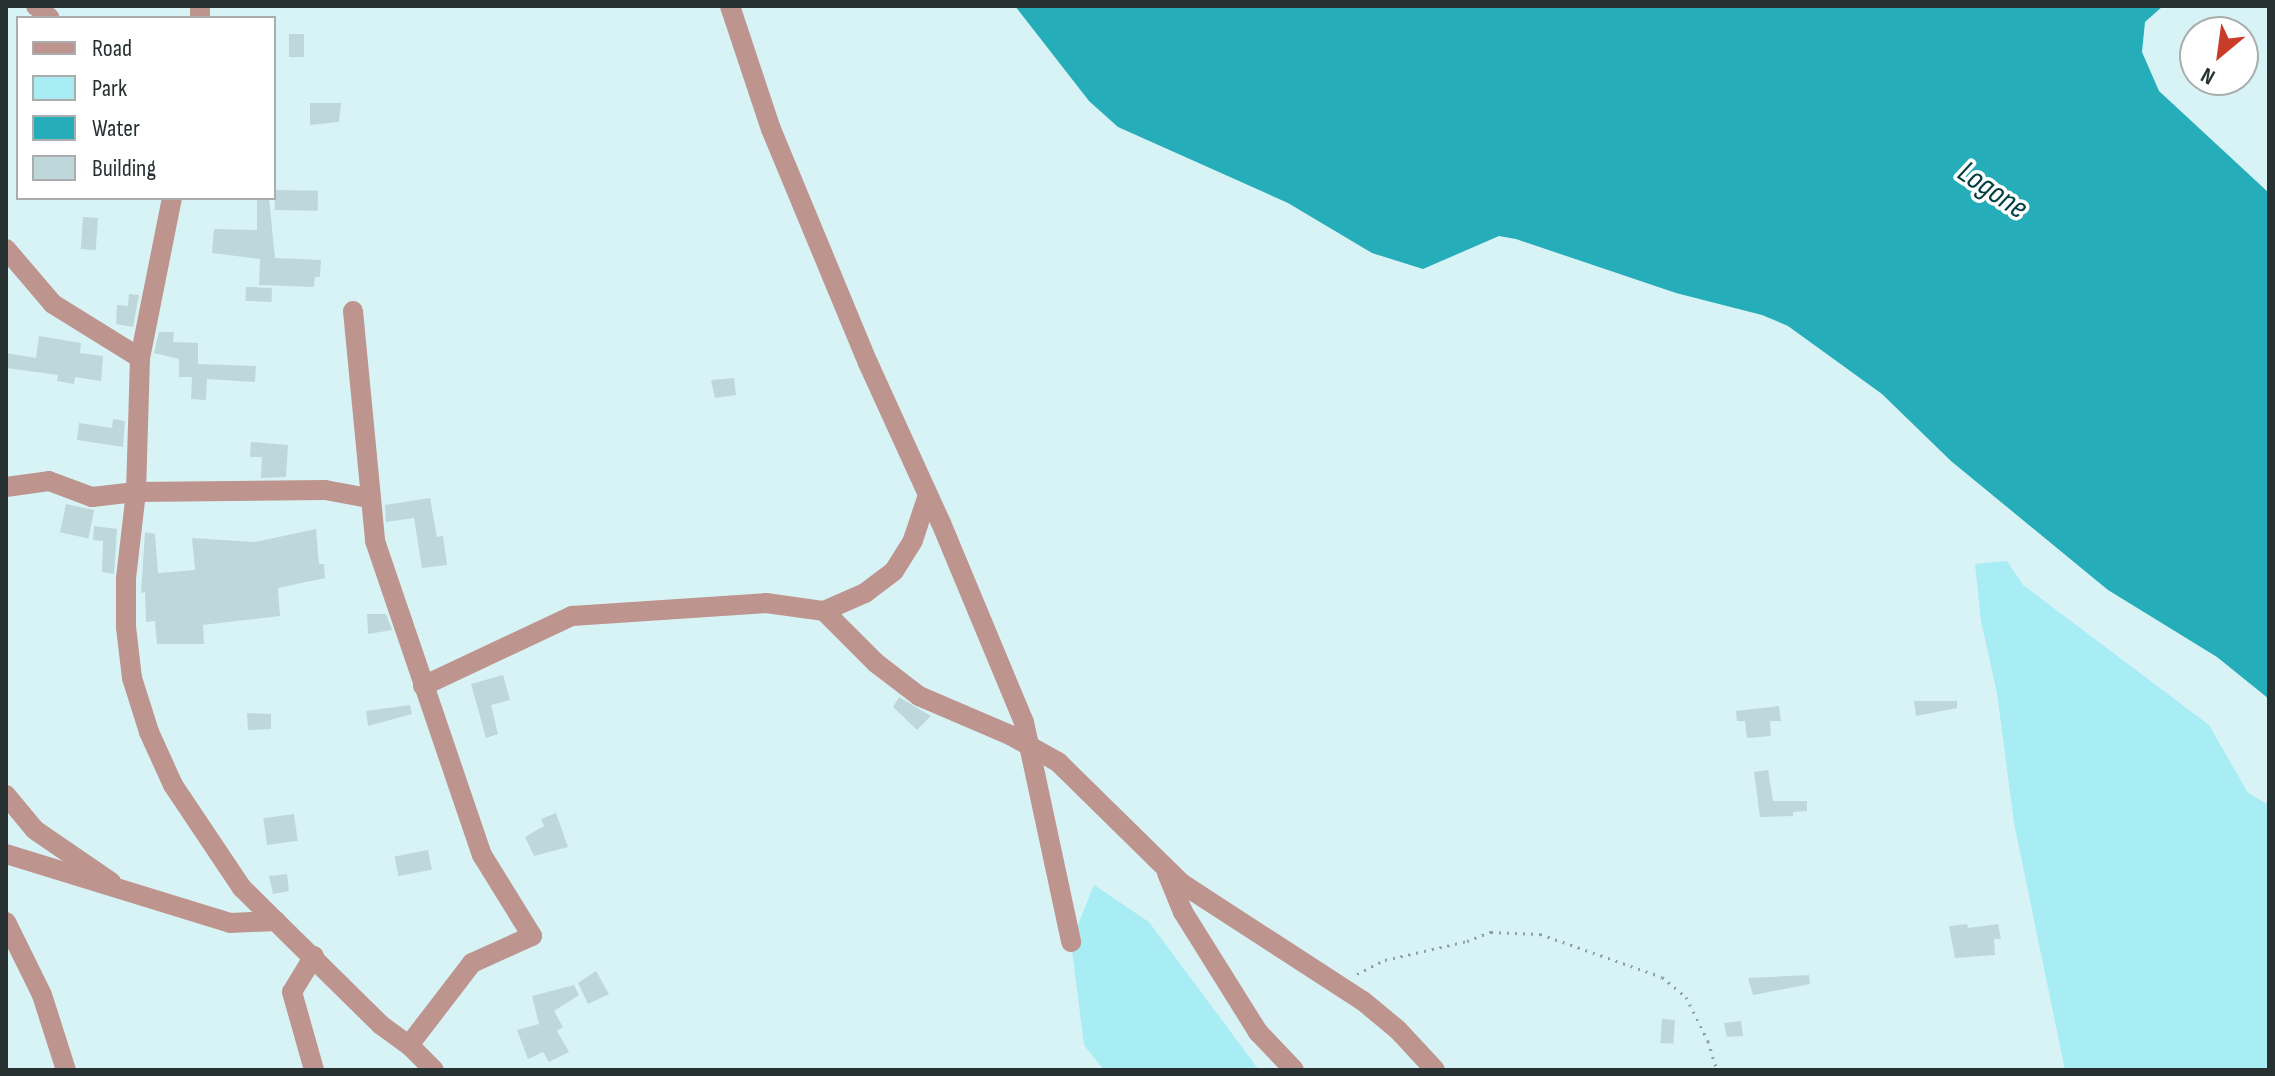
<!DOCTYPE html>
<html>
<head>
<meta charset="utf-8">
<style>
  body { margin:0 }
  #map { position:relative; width:2275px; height:1076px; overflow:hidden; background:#d8f3f6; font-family:"Sofia Sans Condensed",sans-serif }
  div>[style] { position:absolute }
  .green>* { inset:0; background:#a8ecf4 }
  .water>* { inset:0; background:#25adba }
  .building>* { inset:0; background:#bed7da; transform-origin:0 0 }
  .path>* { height:3px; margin-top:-1.5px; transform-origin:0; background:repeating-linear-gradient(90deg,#8da1a3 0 2px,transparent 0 8px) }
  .minor>* { height:20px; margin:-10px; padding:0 10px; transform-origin:10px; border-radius:10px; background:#bd958e }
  span { translate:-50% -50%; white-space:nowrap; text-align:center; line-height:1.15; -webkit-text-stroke:7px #fff; paint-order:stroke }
  .water-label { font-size:32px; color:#033f44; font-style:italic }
  .frame { position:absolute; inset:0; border:8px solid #273132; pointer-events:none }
  .legend { position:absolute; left:16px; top:16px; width:260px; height:184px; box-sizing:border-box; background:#fff; border:2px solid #a9adad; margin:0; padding:10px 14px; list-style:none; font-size:24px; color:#273132 }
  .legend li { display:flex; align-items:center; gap:16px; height:40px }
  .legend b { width:40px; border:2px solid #a9adad }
  .north { position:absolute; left:2179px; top:16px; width:80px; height:80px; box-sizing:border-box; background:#fff; border:2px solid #a9adad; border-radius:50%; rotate:209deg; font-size:22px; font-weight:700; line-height:32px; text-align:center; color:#273132 }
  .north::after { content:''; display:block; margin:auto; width:28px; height:36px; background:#c83c29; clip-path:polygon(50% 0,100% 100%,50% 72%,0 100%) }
</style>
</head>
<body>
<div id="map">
  <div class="green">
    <div style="clip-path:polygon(2007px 561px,2023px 585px,2209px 725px,2248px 793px,2269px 805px,2269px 1070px,2065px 1070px,2014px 823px,1997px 693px,1981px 621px,1975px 564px)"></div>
    <div style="clip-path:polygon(1094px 885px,1149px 922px,1259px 1070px,1104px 1070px,1084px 1045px,1071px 942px)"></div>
  </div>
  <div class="water">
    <div style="clip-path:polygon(1015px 6px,2163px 6px,2145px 22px,2142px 52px,2159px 91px,2269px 193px,2269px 699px,2217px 657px,2108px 590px,1951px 461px,1882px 394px,1788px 326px,1762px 315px,1676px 293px,1516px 239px,1499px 236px,1423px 269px,1372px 253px,1288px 203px,1118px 127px,1089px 101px)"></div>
  </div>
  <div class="building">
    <div style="left:289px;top:34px;width:15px;height:23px"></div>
    <div style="clip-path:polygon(310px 103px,341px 103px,339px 122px,310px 125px)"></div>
    <div style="left:275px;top:190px;width:43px;height:20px;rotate:1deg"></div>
    <div style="clip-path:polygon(257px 198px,269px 198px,275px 258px,321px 260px,320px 277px,315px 277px,314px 287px,259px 285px,260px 259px,212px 253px,214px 229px,257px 230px)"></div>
    <div style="left:83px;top:217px;width:15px;height:32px;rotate:4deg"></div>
    <div style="left:246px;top:287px;width:26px;height:14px;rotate:2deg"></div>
    <div style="clip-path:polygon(129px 294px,139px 295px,133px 327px,116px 324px,117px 305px,128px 306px)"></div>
    <div style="clip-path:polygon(159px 332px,174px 332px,173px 342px,198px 343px,198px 364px,256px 366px,255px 382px,207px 379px,206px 400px,191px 399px,192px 377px,179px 377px,179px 359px,154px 353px)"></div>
    <div style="clip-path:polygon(39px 336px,81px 343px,80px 353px,103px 356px,101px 381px,75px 377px,74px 384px,57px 381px,58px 375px,6px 368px,6px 353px,36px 358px)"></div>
    <div style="clip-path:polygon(734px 378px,736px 395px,715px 398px,711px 380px)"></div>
    <div style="clip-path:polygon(113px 419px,125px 421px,123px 447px,77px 440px,79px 423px,112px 428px)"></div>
    <div style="clip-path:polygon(251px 442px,288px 445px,286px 477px,261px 478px,262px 457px,250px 457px)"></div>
    <div style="clip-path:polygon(430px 498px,437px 537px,443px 536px,447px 565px,422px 568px,414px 518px,386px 522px,385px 505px)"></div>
    <div style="left:66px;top:504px;width:29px;height:29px;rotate:12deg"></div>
    <div style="clip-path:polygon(94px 526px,117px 529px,114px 574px,102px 572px,103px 541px,93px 540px)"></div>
    <div style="clip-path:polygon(316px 529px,319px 564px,324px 564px,325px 578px,278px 588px,280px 616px,203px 625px,204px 644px,157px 644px,155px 621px,146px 622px,145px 592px,141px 593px,145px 532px,155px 534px,158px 573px,195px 570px,192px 538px,255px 542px)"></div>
    <div style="clip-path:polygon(367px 614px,386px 614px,392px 630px,368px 634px)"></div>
    <div style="clip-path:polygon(503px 675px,510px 700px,491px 705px,498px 734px,486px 738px,471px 684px)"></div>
    <div style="clip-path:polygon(899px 697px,931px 716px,917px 730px,893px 707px)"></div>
    <div style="clip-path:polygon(1914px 701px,1957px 701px,1957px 708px,1916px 716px)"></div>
    <div style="clip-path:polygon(410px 705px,412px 714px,368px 726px,366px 711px)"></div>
    <div style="clip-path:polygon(1779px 706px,1781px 721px,1770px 721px,1771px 736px,1747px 738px,1745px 721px,1737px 721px,1736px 711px)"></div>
    <div style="clip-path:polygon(247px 713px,271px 714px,271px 729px,248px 730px)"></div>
    <div style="clip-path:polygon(1768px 770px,1773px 801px,1807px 801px,1807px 811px,1793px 812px,1793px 816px,1760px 817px,1754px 772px)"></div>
    <div style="clip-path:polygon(556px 813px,568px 847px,534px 856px,525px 837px,544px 826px,541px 819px)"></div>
    <div style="left:294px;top:814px;width:27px;height:31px;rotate:82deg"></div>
    <div style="left:428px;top:850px;width:20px;height:34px;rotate:79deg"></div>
    <div style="clip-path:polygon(287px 874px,289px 891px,273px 894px,269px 876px)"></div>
    <div style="clip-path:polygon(1967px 924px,1968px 928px,1998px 924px,2001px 939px,1994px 939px,1995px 955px,1955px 958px,1949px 926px)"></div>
    <div style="clip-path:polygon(596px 971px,609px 994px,588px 1004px,578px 983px)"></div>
    <div style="clip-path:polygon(1809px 975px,1810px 984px,1753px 995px,1748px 978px)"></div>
    <div style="clip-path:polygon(574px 985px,579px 995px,554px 1011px,563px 1027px,557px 1031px,569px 1052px,549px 1062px,543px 1052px,528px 1059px,517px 1030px,539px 1024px,532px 996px)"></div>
    <div style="left:1662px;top:1019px;width:13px;height:24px;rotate:4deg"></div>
    <div style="clip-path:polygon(1741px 1021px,1743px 1036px,1727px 1037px,1724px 1023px)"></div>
  </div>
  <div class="path">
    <div style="left:1357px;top:974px;width:31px;rotate:-27deg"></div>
    <div style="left:1385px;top:960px;width:84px;rotate:-13deg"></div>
    <div style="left:1467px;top:941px;width:26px;rotate:-21deg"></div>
    <div style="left:1491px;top:932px;width:49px;rotate:2.3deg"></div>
    <div style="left:1540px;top:934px;width:129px;rotate:19.4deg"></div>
    <div style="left:1662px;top:977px;width:31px;rotate:40deg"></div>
    <div style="left:1686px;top:997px;width:49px;rotate:63.4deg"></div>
    <div style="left:1708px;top:1041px;width:30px;rotate:73deg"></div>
  </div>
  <div class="minor">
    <div style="left:36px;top:6px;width:18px;rotate:41deg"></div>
    <div style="left:730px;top:6px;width:130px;rotate:71.6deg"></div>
    <div style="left:771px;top:129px;width:253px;rotate:67.5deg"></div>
    <div style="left:868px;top:363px;width:176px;rotate:65.5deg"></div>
    <div style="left:941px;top:523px;width:216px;rotate:67.4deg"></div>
    <div style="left:1024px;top:722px;width:225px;rotate:77.9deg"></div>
    <div style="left:200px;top:18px;width:12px;rotate:-90deg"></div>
    <div style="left:6px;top:249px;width:72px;rotate:49.5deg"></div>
    <div style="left:53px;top:304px;width:102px;rotate:31.8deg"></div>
    <div style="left:140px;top:358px;width:134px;rotate:91.7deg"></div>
    <div style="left:136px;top:492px;width:88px;rotate:96.6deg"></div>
    <div style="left:126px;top:579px;width:48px;rotate:90deg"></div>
    <div style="left:126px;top:627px;width:51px;rotate:83.3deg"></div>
    <div style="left:132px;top:678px;width:57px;rotate:72.5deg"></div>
    <div style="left:149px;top:732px;width:58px;rotate:65.6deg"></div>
    <div style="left:173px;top:785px;width:124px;rotate:56.2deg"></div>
    <div style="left:242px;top:888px;width:195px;rotate:44.6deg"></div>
    <div style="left:381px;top:1025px;width:34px;rotate:36deg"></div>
    <div style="left:409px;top:1045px;width:35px;rotate:45deg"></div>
    <div style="left:353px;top:311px;width:231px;rotate:84.5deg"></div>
    <div style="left:375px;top:541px;width:332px;rotate:71.2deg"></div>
    <div style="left:482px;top:855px;width:95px;rotate:58.3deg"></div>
    <div style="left:532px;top:936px;width:66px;rotate:155.8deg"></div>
    <div style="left:472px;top:963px;width:103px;rotate:127.5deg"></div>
    <div style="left:140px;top:358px;width:163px;rotate:-78.7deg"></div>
    <div style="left:6px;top:487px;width:43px;rotate:-7.9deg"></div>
    <div style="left:49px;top:481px;width:46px;rotate:20.4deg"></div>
    <div style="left:92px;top:497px;width:44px;rotate:-6.5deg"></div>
    <div style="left:136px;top:492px;width:189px;rotate:-0.6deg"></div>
    <div style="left:325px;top:490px;width:44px;rotate:10.5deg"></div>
    <div style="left:824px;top:611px;width:45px;rotate:-23.7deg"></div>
    <div style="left:865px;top:593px;width:36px;rotate:-37deg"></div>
    <div style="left:894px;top:571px;width:36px;rotate:-58deg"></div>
    <div style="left:913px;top:540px;width:47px;rotate:-71.6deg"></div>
    <div style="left:423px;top:686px;width:165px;rotate:-25.2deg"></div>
    <div style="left:572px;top:616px;width:194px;rotate:-3.8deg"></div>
    <div style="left:766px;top:603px;width:59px;rotate:7.9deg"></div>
    <div style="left:824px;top:611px;width:74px;rotate:45deg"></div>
    <div style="left:876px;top:663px;width:54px;rotate:37.5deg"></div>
    <div style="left:919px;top:696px;width:99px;rotate:23.2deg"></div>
    <div style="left:1010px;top:735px;width:55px;rotate:29.4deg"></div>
    <div style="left:1058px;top:762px;width:173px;rotate:44.5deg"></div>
    <div style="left:1181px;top:883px;width:217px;rotate:33deg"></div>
    <div style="left:1363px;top:1001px;width:45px;rotate:39.6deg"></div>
    <div style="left:1398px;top:1030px;width:54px;rotate:47.2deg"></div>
    <div style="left:6px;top:795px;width:45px;rotate:50.4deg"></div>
    <div style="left:35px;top:830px;width:92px;rotate:34.4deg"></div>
    <div style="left:6px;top:854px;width:234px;rotate:17.1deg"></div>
    <div style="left:230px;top:923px;width:46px;rotate:-2.5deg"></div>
    <div style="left:1167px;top:873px;width:42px;rotate:67.7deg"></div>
    <div style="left:1183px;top:912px;width:142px;rotate:58deg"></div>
    <div style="left:1258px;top:1032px;width:52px;rotate:46.5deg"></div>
    <div style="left:6px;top:922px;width:81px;rotate:63.7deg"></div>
    <div style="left:42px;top:995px;width:79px;rotate:72.3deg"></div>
    <div style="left:314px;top:956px;width:42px;rotate:121.4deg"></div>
    <div style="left:292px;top:992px;width:81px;rotate:74.2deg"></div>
  </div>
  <div class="water-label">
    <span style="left:1992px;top:191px;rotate:34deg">Logone</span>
  </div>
  <div class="frame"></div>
  <ul class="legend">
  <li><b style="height:10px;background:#bd958e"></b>Road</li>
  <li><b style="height:22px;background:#a8ecf4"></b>Park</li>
  <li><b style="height:22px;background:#25adba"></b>Water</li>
  <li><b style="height:22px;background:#bed7da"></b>Building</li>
  </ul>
  <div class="north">N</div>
</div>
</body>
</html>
